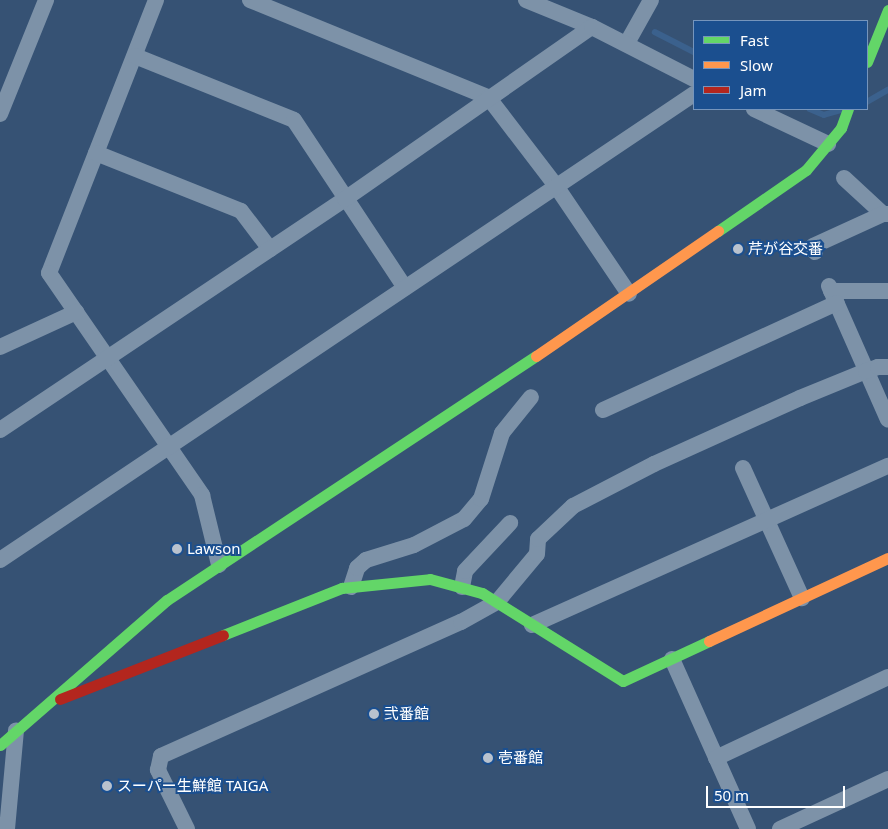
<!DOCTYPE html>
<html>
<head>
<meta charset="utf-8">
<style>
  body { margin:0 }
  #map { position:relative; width:888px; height:829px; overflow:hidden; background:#365274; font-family:"Noto Sans","Noto Sans JP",sans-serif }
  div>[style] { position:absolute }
  .stream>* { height:5.5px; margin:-2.75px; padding:0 2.75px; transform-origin:2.75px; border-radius:2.75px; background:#3b618d }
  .street>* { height:16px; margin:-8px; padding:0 8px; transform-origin:8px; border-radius:8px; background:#7d92a8 }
  .fast>* { height:11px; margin:-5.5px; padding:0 5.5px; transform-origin:5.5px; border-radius:5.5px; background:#63d668 }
  .slow>* { height:11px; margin:-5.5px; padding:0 5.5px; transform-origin:5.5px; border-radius:5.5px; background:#ff974d }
  .jam>* { height:11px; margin:-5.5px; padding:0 5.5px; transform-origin:5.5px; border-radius:5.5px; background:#b3261e }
  .dots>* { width:14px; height:14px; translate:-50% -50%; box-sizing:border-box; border:2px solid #1b4f8f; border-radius:50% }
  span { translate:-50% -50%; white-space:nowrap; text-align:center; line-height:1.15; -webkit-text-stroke:4px #1b4f8f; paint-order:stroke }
  .poi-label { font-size:15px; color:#fff }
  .left { translate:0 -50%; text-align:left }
  .legend { position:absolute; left:693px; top:20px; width:175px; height:90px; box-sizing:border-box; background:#1b4f8f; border:1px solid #7695bc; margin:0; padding:6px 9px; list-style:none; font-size:15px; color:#fff }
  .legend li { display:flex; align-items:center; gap:10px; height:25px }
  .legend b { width:25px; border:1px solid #7695bc }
  .scale { position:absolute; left:706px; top:786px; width:139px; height:22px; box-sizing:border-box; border:2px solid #fff; border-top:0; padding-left:6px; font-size:15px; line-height:18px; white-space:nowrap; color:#fff; -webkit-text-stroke:4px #1b4f8f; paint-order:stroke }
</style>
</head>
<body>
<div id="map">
  <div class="stream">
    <div style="left:655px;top:32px;width:44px;rotate:27.1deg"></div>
    <div style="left:867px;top:102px;width:24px;rotate:-30deg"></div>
    <div style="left:810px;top:109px;width:15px;rotate:23deg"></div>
    <div style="left:824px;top:115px;width:18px;rotate:-16deg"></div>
  </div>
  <div class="street">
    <div style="left:156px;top:0;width:293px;rotate:111.4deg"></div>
    <div style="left:49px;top:273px;width:270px;rotate:55.4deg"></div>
    <div style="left:202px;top:495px;width:72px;rotate:76.3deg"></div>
    <div style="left:250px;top:0;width:257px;rotate:22.2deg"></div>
    <div style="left:488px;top:97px;width:112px;rotate:52.6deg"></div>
    <div style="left:556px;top:186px;width:130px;rotate:55.9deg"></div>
    <div style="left:526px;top:0;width:71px;rotate:22.2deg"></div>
    <div style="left:627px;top:43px;width:49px;rotate:-60.8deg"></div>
    <div style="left:135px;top:56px;width:171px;rotate:21.9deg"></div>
    <div style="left:294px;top:120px;width:201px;rotate:56.5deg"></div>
    <div style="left:754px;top:109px;width:82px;rotate:25.3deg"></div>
    <div style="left:0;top:114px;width:123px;rotate:-68deg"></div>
    <div style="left:96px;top:153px;width:156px;rotate:21.8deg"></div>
    <div style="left:241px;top:211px;width:48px;rotate:52.7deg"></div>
    <div style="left:844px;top:178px;width:53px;rotate:42.7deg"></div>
    <div style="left:883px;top:214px;width:5px"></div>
    <div style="left:815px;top:252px;width:6px;rotate:-108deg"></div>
    <div style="left:813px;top:246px;width:77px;rotate:-24.6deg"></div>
    <div style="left:829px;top:286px;width:146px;rotate:66.2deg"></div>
    <div style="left:831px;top:291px;width:57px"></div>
    <div style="left:0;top:347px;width:84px;rotate:-24.7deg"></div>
    <div style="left:603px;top:410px;width:257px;rotate:-24.6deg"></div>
    <div style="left:0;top:430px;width:415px;rotate:-33.8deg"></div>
    <div style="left:345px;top:199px;width:301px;rotate:-34.9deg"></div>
    <div style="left:592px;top:27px;width:114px;rotate:27deg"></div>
    <div style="left:743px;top:468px;width:143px;rotate:65.6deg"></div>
    <div style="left:0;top:560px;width:836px;rotate:-33.88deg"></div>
    <div style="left:351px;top:587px;width:20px;rotate:-72deg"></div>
    <div style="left:357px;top:568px;width:12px;rotate:-42deg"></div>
    <div style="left:366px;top:560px;width:50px;rotate:-17.4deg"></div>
    <div style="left:414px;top:545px;width:56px;rotate:-27.5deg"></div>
    <div style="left:464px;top:519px;width:26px;rotate:-50deg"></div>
    <div style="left:481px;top:499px;width:69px;rotate:-72.3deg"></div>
    <div style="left:502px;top:433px;width:46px;rotate:-51.1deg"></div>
    <div style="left:462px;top:587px;width:16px;rotate:-79deg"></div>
    <div style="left:465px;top:571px;width:66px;rotate:-46.8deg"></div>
    <div style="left:532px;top:625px;width:390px;rotate:-24.1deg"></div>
    <div style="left:672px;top:659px;width:186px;rotate:65.9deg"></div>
    <div style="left:716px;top:758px;width:190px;rotate:-25.2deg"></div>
    <div style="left:7px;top:829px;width:99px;rotate:-84.8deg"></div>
    <div style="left:187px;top:829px;width:66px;rotate:-116.2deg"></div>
    <div style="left:158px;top:770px;width:14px;rotate:-78deg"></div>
    <div style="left:161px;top:756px;width:329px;rotate:-24.1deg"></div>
    <div style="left:461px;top:622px;width:41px;rotate:-29.1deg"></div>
    <div style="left:497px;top:602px;width:62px;rotate:-50.2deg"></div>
    <div style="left:537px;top:554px;width:15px;rotate:-86deg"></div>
    <div style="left:538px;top:539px;width:48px;rotate:-43.3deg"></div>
    <div style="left:573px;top:506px;width:91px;rotate:-27.4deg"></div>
    <div style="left:654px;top:464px;width:160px;rotate:-24.3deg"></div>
    <div style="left:800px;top:398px;width:71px;rotate:-22.2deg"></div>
    <div style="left:866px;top:371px;width:13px;rotate:-18deg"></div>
    <div style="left:878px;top:367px;width:10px"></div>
    <div style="left:780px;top:829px;width:119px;rotate:-24.8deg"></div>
  </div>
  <div class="fast">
    <div style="left:867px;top:62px;width:56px;rotate:-68deg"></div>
    <div style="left:718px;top:231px;width:107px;rotate:-34.7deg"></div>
    <div style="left:806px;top:170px;width:55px;rotate:-50.2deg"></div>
    <div style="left:841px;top:128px;width:20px;rotate:-70deg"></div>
    <div style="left:223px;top:635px;width:128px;rotate:-21.6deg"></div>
    <div style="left:342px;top:588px;width:88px;rotate:-5.8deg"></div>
    <div style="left:430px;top:579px;width:54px;rotate:15.1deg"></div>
    <div style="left:482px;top:593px;width:166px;rotate:32deg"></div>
    <div style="left:623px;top:681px;width:95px;rotate:-24.9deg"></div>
    <div style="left:0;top:745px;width:221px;rotate:-41deg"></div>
    <div style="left:167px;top:600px;width:442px;rotate:-33.5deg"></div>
  </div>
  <div class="slow">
    <div style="left:536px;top:356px;width:221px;rotate:-34.5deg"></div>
    <div style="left:709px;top:641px;width:197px;rotate:-24.9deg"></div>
  </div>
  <div class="jam">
    <div style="left:60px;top:699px;width:175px;rotate:-21.4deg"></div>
  </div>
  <div class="dots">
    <div style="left:738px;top:249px;background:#b9c2ce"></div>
    <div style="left:177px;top:549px;background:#b9c2ce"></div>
    <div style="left:374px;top:714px;background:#b9c2ce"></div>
    <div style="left:488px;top:758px;background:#b9c2ce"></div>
    <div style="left:107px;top:786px;background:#b9c2ce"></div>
  </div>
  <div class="poi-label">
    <span class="left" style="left:748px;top:249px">芹が谷交番</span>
    <span class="left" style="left:187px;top:549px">Lawson</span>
    <span class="left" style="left:384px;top:714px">弐番館</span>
    <span class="left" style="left:498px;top:758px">壱番館</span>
    <span class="left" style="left:117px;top:786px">スーパー生鮮館 TAIGA</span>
  </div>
  <ul class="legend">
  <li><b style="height:6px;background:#63d668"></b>Fast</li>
  <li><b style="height:6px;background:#ff974d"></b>Slow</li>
  <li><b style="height:6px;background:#b3261e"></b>Jam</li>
  </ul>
  <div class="scale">50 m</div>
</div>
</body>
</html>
